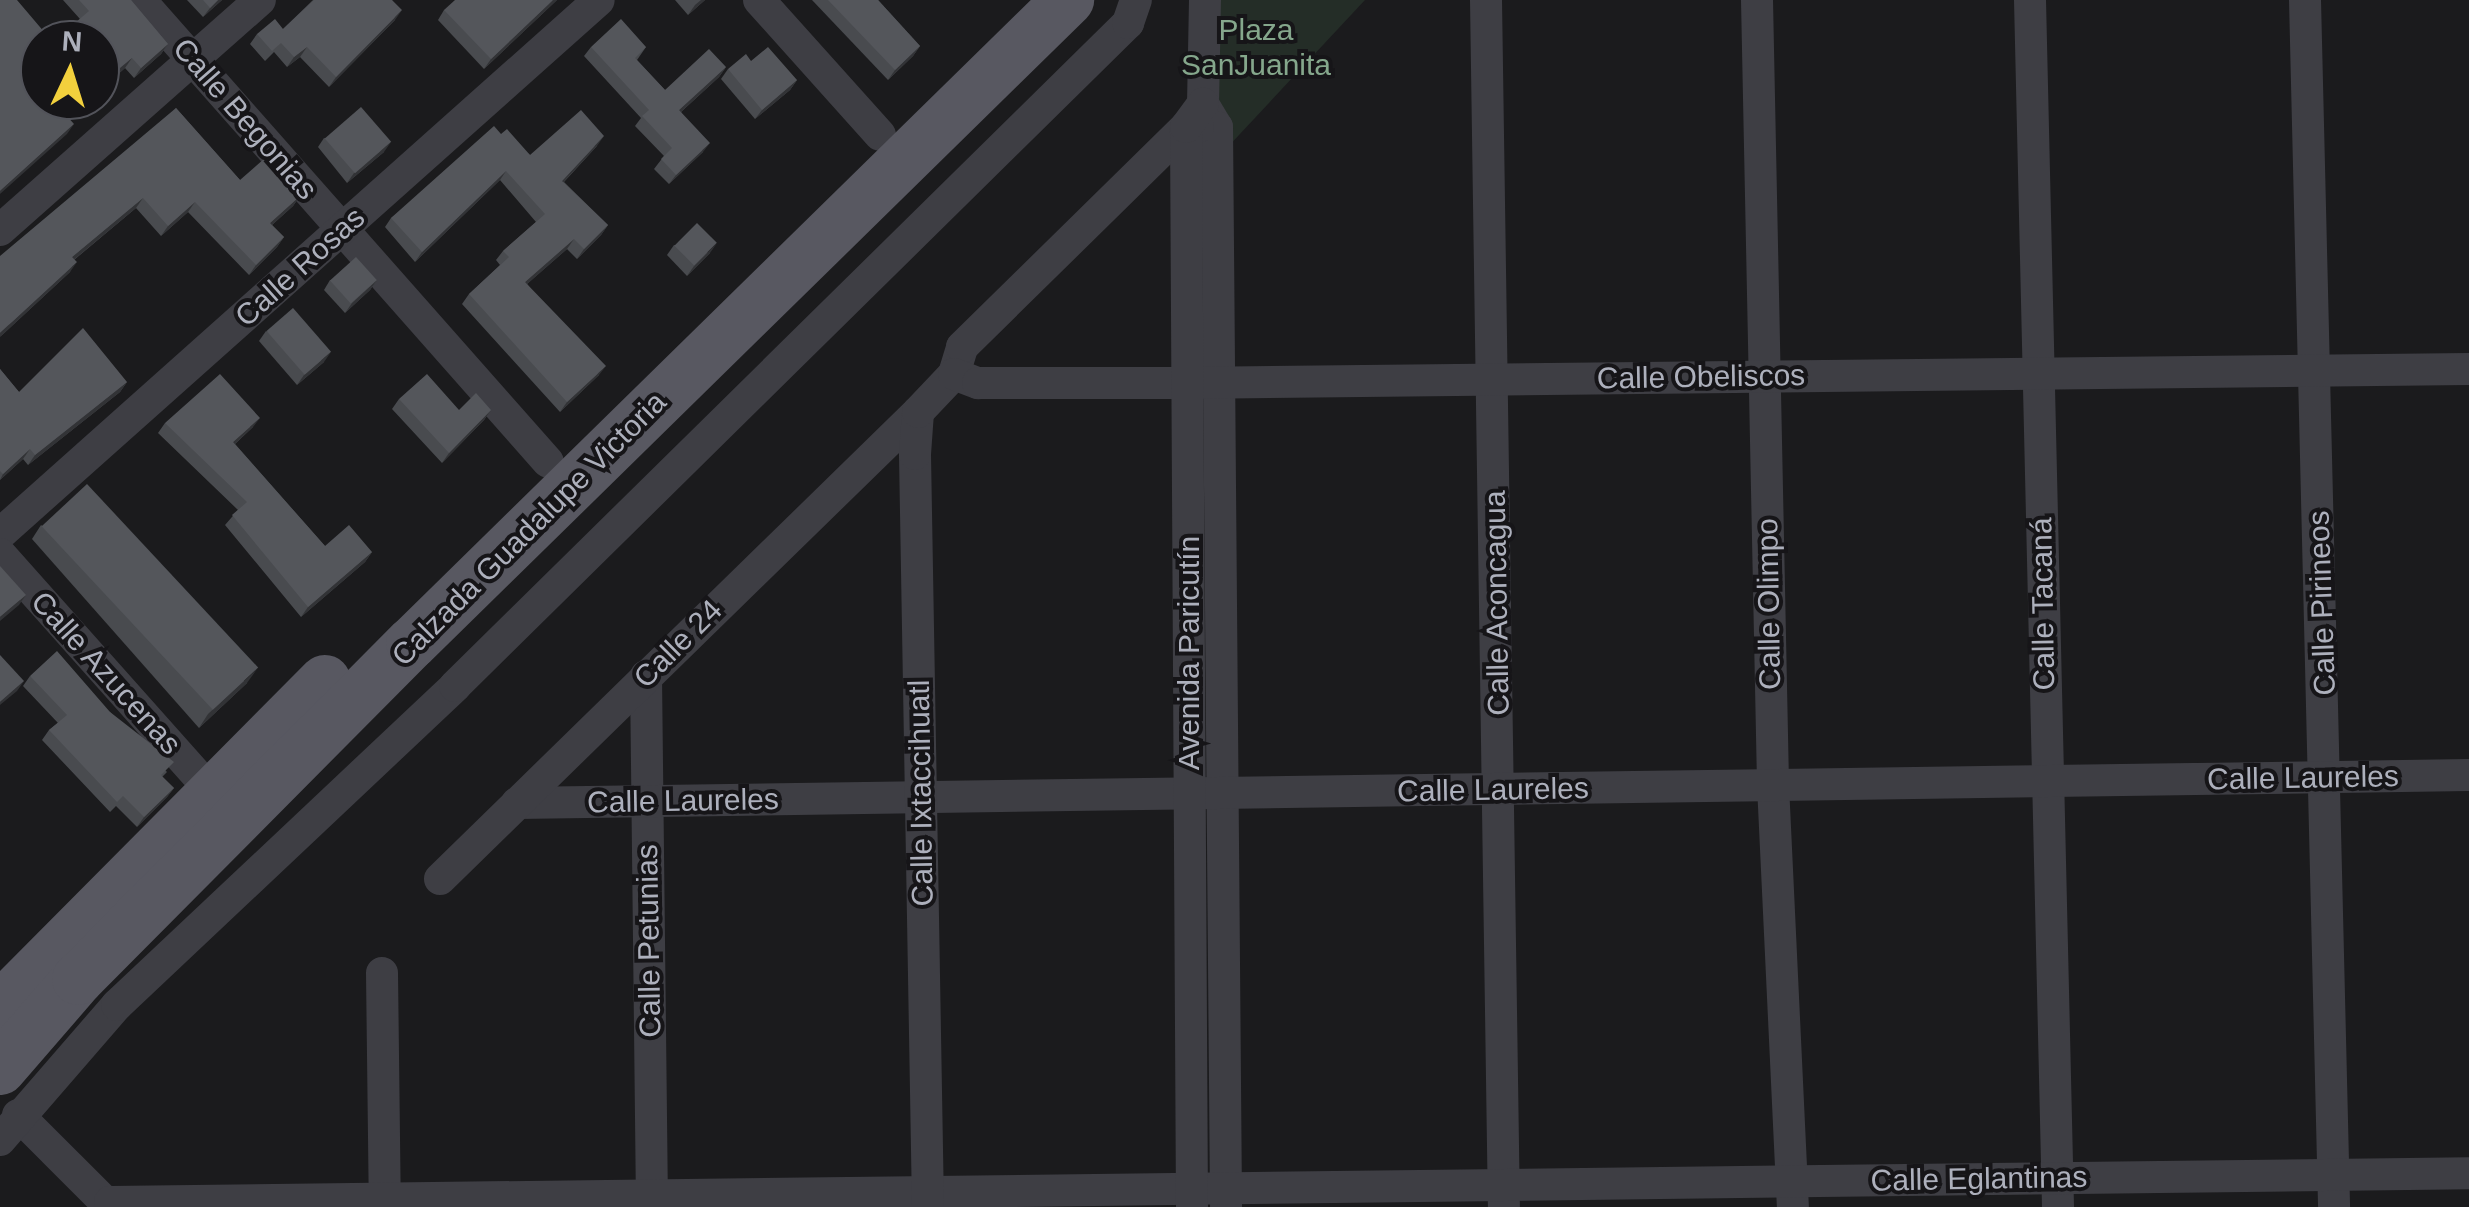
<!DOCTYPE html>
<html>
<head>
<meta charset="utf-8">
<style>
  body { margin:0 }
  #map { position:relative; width:2469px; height:1207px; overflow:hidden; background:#1b1b1d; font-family:Helvetica,sans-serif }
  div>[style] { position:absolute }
  .green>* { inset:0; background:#242d27 }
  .minor>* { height:32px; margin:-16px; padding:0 16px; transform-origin:16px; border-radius:16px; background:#3e3e44 }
  .primary>* { height:52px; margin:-26px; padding:0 26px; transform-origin:26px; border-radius:26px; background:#585861 }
  .wall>* { inset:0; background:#494b4f }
  .shaded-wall>* { inset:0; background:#323336 }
  .building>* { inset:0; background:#54565b; transform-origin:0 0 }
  span { translate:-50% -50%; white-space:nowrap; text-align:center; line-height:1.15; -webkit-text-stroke:8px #161518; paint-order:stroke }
  .park-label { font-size:30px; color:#85a78c }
  .street-label { font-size:30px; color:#adb0bc }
  .north { position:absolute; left:20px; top:20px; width:100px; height:100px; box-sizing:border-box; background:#161518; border:2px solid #52535a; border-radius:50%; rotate:4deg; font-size:28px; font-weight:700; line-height:40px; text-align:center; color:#adb0bc }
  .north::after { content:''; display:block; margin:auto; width:35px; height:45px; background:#f2d03d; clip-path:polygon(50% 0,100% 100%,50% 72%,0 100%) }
</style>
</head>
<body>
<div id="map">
  <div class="green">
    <div style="clip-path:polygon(1208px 0,1365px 0,1225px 150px,1211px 122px)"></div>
  </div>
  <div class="minor">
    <div style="left:140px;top:0;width:616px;rotate:48.55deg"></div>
    <div style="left:759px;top:0;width:181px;rotate:48.1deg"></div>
    <div style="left:1205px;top:0;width:104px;rotate:91.1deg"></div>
    <div style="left:1203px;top:104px;width:27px;rotate:59deg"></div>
    <div style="left:1217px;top:127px;width:1080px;rotate:89.52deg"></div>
    <div style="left:1486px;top:0;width:1207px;rotate:89.15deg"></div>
    <div style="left:1757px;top:0;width:785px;rotate:88.83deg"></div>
    <div style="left:1773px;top:785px;width:422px;rotate:87.3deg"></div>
    <div style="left:2030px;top:0;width:1207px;rotate:88.67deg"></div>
    <div style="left:2305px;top:0;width:1207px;rotate:88.62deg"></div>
    <div style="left:0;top:230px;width:347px;rotate:-41.5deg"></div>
    <div style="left:954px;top:374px;width:28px;rotate:-73deg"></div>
    <div style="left:962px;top:347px;width:314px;rotate:-44.5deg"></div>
    <div style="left:1186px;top:127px;width:12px"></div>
    <div style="left:0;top:534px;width:802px;rotate:-41.72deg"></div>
    <div style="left:0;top:554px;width:320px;rotate:48.3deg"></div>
    <div style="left:646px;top:676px;width:531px;rotate:89.35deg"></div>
    <div style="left:517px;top:803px;width:1952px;rotate:-0.82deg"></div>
    <div style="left:440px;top:879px;width:668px;rotate:-44.33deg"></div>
    <div style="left:382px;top:973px;width:234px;rotate:89.3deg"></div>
    <div style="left:18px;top:1115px;width:130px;rotate:45deg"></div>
    <div style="left:0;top:1140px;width:179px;rotate:-49.1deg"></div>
    <div style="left:117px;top:1005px;width:465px;rotate:-43.3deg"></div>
    <div style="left:455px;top:686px;width:945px;rotate:-44.57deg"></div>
    <div style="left:1128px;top:23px;width:24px;rotate:-71deg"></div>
    <div style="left:110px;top:1202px;width:2359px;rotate:-0.7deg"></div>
    <div style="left:928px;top:1207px;width:753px;rotate:-90.99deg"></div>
    <div style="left:915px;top:454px;width:42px;rotate:-85.9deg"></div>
    <div style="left:918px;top:412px;width:52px;rotate:-46.5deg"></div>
    <div style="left:954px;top:374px;width:26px;rotate:21deg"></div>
    <div style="left:978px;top:383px;width:209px"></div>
    <div style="left:1187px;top:383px;width:1282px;rotate:-0.63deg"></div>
    <div style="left:1192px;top:1207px;width:1080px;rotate:-90.32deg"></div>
    <div style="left:1186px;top:127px;width:29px;rotate:-54deg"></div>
  </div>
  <div class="primary">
    <div style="left:0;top:1008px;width:461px;rotate:-45.2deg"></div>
    <div style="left:0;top:1069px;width:119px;rotate:-49.1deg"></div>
    <div style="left:78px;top:979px;width:474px;rotate:-45.2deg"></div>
    <div style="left:412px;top:643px;width:919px;rotate:-44.43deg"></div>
  </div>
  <div class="wall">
    <div style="clip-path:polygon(63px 0,131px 0,168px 44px,161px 54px,134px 78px,125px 68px,108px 83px,80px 19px)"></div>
    <div style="clip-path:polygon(187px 0,222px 0,203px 17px)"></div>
    <div style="clip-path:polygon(313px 0,392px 0,395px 20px,329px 87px,300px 57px,287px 67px,274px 52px,265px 61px,250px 44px,257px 34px,283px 29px)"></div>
    <div style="clip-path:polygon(557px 0,484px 69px,438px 20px,444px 10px)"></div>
    <div style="clip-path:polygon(675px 0,705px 0,688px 15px)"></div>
    <div style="clip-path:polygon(812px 0,878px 0,920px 46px,913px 56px,888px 80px)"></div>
    <div style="clip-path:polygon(591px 47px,646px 47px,637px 60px,665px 90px,726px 67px,719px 77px,681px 112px,703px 152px,669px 184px,654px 169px,664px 156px,635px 126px,641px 118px,584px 56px)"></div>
    <div style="clip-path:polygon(728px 69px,797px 80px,790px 90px,755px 119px,721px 79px)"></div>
    <div style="clip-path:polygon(176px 108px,240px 180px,300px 196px,293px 206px,272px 225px,284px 237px,277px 247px,249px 275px,188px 212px,161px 236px,136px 208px,74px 260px,70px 272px,0 337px)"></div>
    <div style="clip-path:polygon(501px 134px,530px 155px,597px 146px,564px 182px,608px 225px,601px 235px,577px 259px,567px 249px,527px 284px,599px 375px,560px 412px,462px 304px,469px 294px,500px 265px,496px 260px,503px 251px,536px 222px,500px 180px,415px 262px,385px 227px,391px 218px)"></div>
    <div style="clip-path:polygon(324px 138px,384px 152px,347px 183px,318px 147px)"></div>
    <div style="clip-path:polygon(674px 245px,710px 253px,687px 276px,667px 255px)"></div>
    <div style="clip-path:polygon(330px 280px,377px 280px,370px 290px,345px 313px,324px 290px)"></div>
    <div style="clip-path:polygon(266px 331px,324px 362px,297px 385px,259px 341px)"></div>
    <div style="clip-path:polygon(0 369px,19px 392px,127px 382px,120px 392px,28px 465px,23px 459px,0 480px)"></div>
    <div style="clip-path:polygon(399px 399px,459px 410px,491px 410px,484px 420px,442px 463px,392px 409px)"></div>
    <div style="clip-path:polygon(165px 423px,253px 427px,235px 444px,325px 546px,372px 552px,365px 562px,301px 617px,225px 525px,238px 510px,158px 433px)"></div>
    <div style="clip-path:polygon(41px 525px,247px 683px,199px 728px,32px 539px)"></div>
    <div style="clip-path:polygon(30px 676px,110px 712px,167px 772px,162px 777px,174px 788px,167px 797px,137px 827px,116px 806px,110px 812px,42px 740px,49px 730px,58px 723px,23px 686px)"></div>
  </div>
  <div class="shaded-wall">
    <div style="clip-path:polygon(218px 0,222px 0,203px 17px,210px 8px)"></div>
    <div style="clip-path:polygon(553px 0,557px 0,484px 69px,491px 59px)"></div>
    <div style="clip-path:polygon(701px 0,705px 0,688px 15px,695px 5px)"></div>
    <div style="clip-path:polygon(402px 10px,395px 20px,329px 87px,336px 77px)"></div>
    <div style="clip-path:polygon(168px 44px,161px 54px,134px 78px,141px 68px)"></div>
    <div style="clip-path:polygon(920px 46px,913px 56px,888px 80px,895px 70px)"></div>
    <div style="clip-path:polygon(307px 47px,300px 57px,287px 67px,294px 57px)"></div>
    <div style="clip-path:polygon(132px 58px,125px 68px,108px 83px,100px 81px,100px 69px)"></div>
    <div style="clip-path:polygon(726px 67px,719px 77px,672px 120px,679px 110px)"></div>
    <div style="clip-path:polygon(797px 80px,790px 90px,755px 119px,762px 110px)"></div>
    <div style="clip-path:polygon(74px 124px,67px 134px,0 194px,0 191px)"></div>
    <div style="clip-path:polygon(604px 136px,597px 146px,555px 191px,562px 181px)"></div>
    <div style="clip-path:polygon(391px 142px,384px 152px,347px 183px,354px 173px)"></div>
    <div style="clip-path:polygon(710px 143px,703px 152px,669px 184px,676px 175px)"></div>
    <div style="clip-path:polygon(506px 171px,500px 180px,415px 262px,422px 252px)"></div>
    <div style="clip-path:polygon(300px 196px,293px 206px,263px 233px,270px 223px)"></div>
    <div style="clip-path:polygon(143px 198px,136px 208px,65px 267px,72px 257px)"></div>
    <div style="clip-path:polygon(195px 202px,188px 212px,161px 236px,168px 226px)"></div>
    <div style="clip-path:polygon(608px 225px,601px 235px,577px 259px,584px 249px)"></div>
    <div style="clip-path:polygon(284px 237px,277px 247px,249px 275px,256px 265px)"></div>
    <div style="clip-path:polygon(574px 239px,567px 249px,518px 292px,525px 282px)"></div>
    <div style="clip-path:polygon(717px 243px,710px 253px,687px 276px,694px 266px)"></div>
    <div style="clip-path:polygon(77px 262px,70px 272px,0 337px,0 333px)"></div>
    <div style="clip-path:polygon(377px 280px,370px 290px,345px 313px,352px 303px)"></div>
    <div style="clip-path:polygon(331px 352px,324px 362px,297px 385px,304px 375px)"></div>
    <div style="clip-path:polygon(606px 366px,599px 375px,560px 412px,567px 402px)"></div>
    <div style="clip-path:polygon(127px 382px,120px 392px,28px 465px,35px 455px)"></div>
    <div style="clip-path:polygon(491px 410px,484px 420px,442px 463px,449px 453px)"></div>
    <div style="clip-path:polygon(260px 418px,253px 427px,226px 452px,233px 442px)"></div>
    <div style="clip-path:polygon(30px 449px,23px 459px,0 480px,3px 474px)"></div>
    <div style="clip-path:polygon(372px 552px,365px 562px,301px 617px,308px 607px)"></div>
    <div style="clip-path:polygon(26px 595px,19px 605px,0 621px,0 617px)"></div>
    <div style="clip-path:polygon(257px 669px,247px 683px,199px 728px,208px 714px)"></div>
    <div style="clip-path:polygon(24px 681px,17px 691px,0 705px,0 702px)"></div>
    <div style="clip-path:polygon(174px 788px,167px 797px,137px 827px,144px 817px)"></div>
  </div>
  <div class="building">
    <div style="clip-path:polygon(0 0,17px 0,51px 40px,40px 40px,40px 100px,61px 100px,56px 104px,74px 124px,0 191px)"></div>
    <div style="clip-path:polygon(79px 0,131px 0,168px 44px,141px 68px,132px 58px,114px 73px,100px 69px,100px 40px,55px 40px,89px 11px)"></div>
    <div style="clip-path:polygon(203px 0,218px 0,210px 8px)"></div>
    <div style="clip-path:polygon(314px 0,392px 0,402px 10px,336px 77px,307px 47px,294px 57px,281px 43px,272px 51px,257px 34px,275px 19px,283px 29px)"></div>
    <div style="clip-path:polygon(455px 0,553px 0,491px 59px,444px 10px)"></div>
    <div style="clip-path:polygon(828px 0,878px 0,920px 46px,895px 70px)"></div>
    <div style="clip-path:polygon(621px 19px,646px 47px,635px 58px,665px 90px,709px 49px,726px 67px,679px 110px,710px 143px,676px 175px,661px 159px,672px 148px,642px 116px,649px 110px,591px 47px)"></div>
    <div style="clip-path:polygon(768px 47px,797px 80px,762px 110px,728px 69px,746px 54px,751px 61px)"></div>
    <div style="left:361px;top:107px;width:46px;height:48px;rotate:49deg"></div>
    <div style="clip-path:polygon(176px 108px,240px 180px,265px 158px,300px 196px,270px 223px,284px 237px,256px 265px,195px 202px,168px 226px,143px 198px,72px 257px,77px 262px,0 333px,0 256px)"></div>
    <div style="clip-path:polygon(581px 110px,604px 136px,562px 181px,608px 225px,584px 249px,574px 239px,525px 282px,606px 366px,567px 402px,469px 294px,509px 257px,503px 251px,545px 214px,506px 171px,422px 252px,391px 218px,494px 126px,501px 134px,507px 129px,530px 155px)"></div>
    <div style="left:697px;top:223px;width:28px;height:32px;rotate:45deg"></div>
    <div style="left:356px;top:257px;width:31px;height:35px;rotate:48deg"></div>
    <div style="left:293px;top:308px;width:58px;height:35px;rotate:49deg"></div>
    <div style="clip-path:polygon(83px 328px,127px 382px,35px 455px,30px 449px,3px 474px,0 471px,0 369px,19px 392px)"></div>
    <div style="clip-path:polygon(220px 374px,260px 418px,233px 442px,325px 546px,349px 525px,372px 552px,308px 607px,232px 515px,247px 502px,165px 423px)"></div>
    <div style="clip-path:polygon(427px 374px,459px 410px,476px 393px,491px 410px,449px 453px,399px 399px)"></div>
    <div style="left:87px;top:484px;width:251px;height:62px;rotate:47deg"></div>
    <div style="clip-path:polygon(0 566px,26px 595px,0 617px)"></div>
    <div style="clip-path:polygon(57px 651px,110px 712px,174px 762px,161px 775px,174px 788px,144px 817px,123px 796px,117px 802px,49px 730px,67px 715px,30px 676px)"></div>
    <div style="clip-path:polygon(0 655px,24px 681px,0 702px)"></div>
  </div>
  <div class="park-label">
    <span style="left:1256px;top:47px">Plaza<br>SanJuanita</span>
  </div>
  <div class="street-label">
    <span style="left:245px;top:119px;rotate:49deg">Calle Begonias</span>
    <span style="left:300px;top:267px;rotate:-42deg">Calle Rosas</span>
    <span style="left:1701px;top:377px;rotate:-1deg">Calle Obeliscos</span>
    <span style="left:529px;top:529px;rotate:-45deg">Calzada Guadalupe Victoria</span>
    <span style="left:1497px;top:603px;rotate:-91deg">Calle Aconcagua</span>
    <span style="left:2322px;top:603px;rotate:-92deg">Calle Pirineos</span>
    <span style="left:1769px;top:604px;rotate:-91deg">Calle Olimpo</span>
    <span style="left:2043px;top:604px;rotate:-91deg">Calle Tacaná</span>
    <span style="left:678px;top:644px;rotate:-45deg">Calle 24</span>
    <span style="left:1189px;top:653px;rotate:-90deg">Avenida Paricutín</span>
    <span style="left:106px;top:673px;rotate:48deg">Calle Azucenas</span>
    <span style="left:2303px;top:778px;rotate:-1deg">Calle Laureles</span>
    <span style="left:1493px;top:790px;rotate:-1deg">Calle Laureles</span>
    <span style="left:921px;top:793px;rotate:-91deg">Calle Ixtaccihuatl</span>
    <span style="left:683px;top:801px;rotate:-1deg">Calle Laureles</span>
    <span style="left:649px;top:941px;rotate:-91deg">Calle Petunias</span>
    <span style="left:1979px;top:1179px;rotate:-1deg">Calle Eglantinas</span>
  </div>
  <div class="north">N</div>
</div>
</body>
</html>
